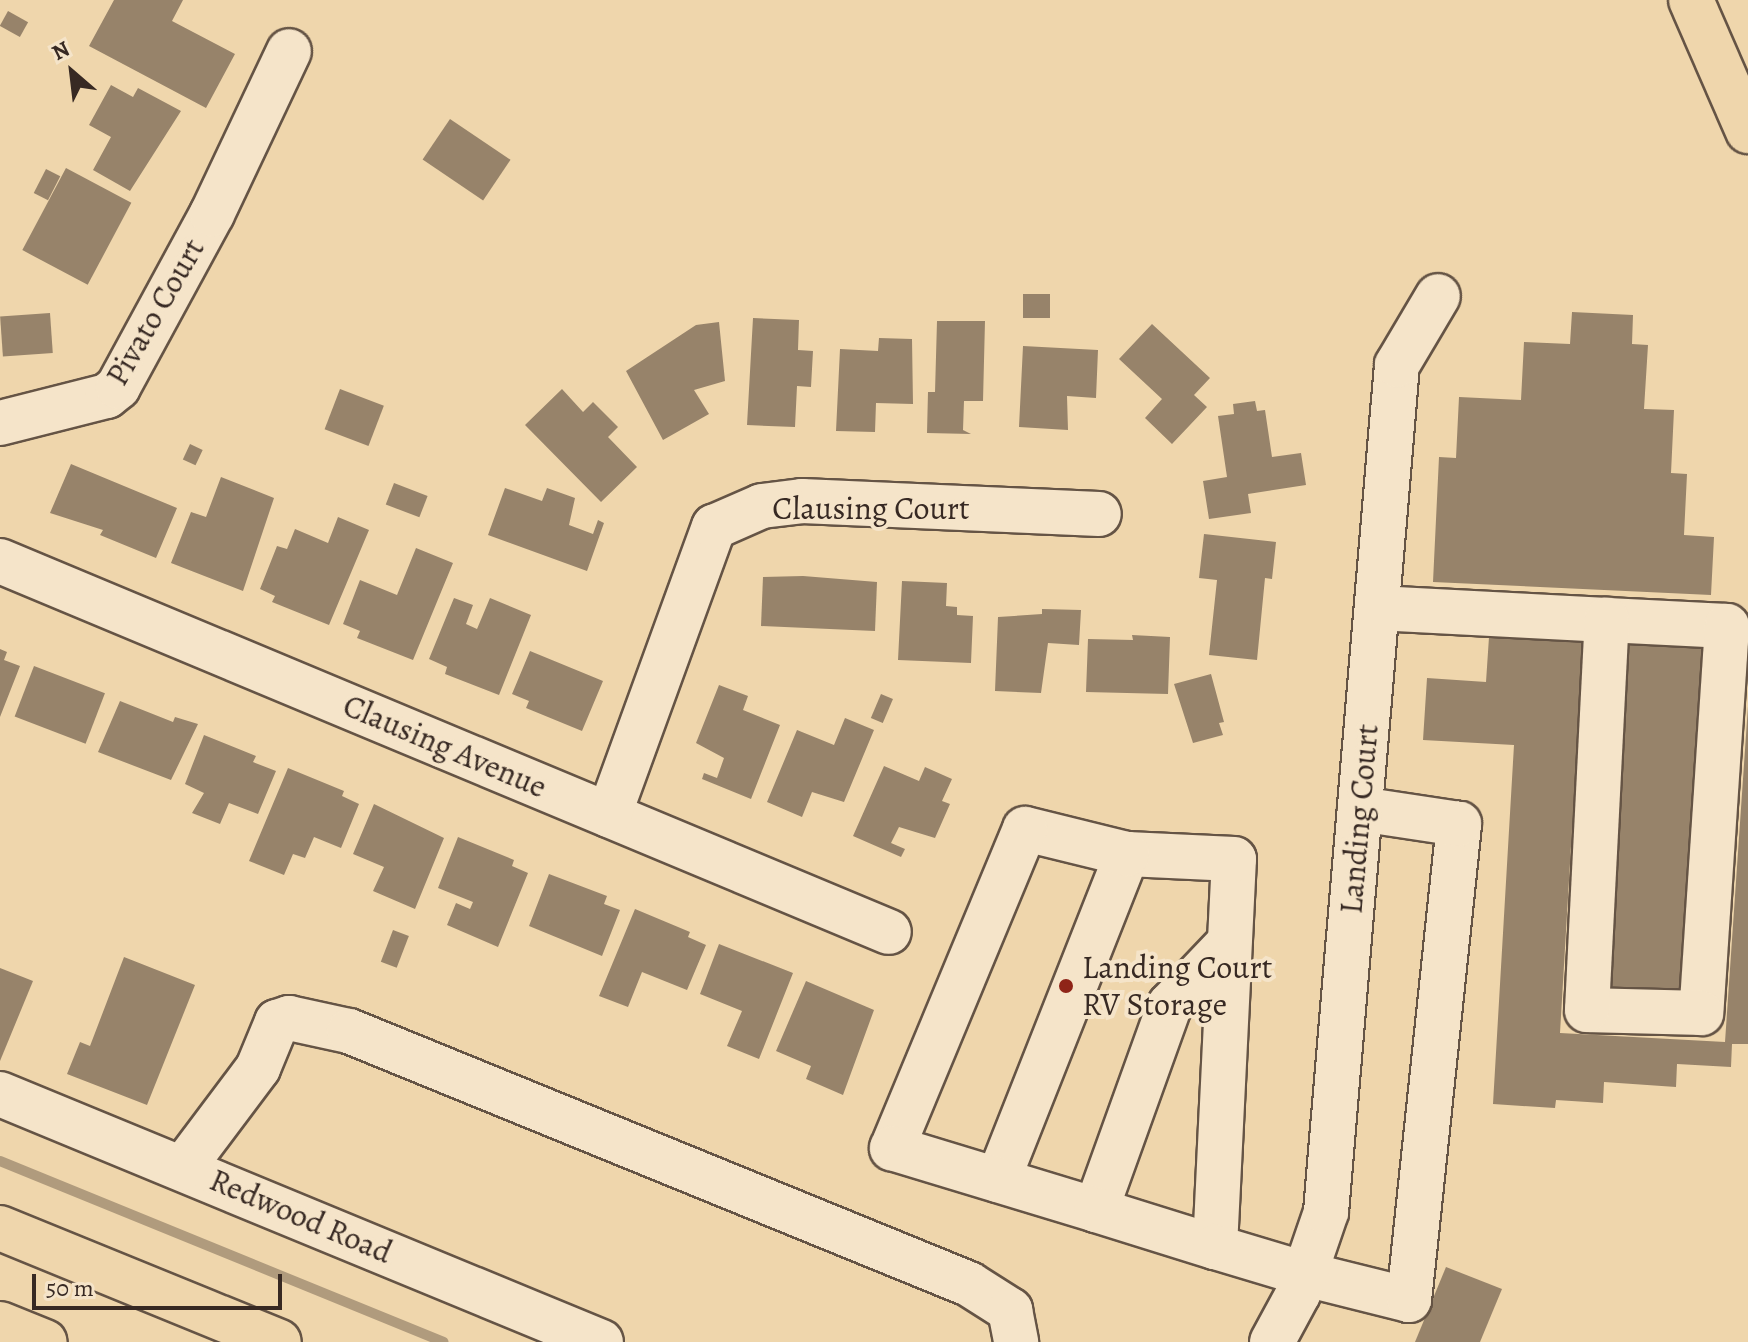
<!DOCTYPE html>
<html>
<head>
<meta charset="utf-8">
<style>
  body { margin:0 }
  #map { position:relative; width:1748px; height:1342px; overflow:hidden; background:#efd6ac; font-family:Alegreya,serif }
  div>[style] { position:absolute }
  .stream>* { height:10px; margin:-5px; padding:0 5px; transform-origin:5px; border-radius:5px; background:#b09b7d }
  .building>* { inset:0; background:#97836a; transform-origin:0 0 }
  .roads { filter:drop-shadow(2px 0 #655445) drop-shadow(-2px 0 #655445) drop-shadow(0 2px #655445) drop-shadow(0 -2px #655445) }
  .minor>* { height:44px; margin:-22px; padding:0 22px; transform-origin:22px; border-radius:22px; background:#f5e4c9 }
  .major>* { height:44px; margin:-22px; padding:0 22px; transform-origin:22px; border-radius:22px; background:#efd6ac }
  .highway>* { height:44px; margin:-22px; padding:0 22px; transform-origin:22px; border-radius:22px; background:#efd6ac }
  .dots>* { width:22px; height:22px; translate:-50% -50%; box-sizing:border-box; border:4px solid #f5e4c9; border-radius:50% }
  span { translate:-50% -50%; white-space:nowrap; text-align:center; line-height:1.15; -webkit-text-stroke:8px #f5e4c9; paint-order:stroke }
  .street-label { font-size:32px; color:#372923 }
  .poi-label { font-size:32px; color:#372923 }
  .left { translate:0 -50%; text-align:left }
  .north { position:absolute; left:32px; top:32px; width:80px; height:80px; -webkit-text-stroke:6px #f5e4c9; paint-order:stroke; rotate:332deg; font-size:22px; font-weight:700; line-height:32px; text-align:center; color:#372923 }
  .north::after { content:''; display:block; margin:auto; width:28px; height:36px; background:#372923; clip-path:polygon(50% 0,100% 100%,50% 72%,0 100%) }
  .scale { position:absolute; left:32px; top:1274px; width:250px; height:36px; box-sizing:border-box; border:4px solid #372923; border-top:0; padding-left:10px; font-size:24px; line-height:28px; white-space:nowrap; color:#372923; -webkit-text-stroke:6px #f5e4c9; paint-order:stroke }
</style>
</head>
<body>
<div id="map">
  <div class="stream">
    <div style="left:0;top:1161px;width:479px;rotate:22.2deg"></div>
  </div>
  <div class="building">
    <div style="clip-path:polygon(114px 0,183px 0,172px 21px,235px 54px,206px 108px,89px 46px)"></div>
    <div style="left:8px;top:11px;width:23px;height:17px;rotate:29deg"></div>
    <div style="clip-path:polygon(111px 85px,133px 97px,138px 88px,181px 111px,130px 191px,93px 170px,111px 137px,89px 125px)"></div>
    <div style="left:450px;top:119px;width:73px;height:49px;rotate:34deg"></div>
    <div style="left:66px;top:168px;width:74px;height:93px;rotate:28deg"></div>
    <div style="left:46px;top:169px;width:16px;height:27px;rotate:27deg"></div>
    <div style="left:1023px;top:294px;width:27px;height:24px"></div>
    <div style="clip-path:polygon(1572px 312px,1633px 315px,1632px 344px,1648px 345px,1644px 409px,1674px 410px,1671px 473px,1687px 474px,1684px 535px,1714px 537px,1711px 595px,1433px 582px,1439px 457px,1456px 458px,1459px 397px,1521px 400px,1524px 342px,1570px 344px)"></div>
    <div style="left:50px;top:313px;width:40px;height:50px;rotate:86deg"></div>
    <div style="clip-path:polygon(753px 318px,799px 320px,798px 350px,813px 351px,811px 387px,797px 386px,795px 427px,747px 425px)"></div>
    <div style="clip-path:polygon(937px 321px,985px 321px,983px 401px,964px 401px,963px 430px,971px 434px,927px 433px,928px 392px,935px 392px)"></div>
    <div style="clip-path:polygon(719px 322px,725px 381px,694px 390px,709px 414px,663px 440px,626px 371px,696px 325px)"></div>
    <div style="clip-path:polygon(1152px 324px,1210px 378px,1194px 395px,1207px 407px,1172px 444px,1145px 418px,1162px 399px,1119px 359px)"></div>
    <div style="clip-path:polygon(879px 338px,912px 339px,913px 404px,876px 403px,875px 432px,836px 431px,840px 349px,878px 351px)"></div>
    <div style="clip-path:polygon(1023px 346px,1098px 350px,1096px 398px,1067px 396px,1068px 430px,1019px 427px)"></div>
    <div style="left:340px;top:389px;width:47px;height:43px;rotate:21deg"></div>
    <div style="clip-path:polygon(562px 389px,583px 412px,593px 402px,618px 427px,608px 437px,637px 467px,601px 502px,525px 425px)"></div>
    <div style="clip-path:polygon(1255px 401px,1257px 411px,1265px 410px,1272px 457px,1301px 453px,1306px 485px,1248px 494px,1251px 513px,1209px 519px,1203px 481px,1227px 477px,1218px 416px,1234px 414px,1233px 404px)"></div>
    <div style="left:190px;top:444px;width:14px;height:17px;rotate:25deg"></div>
    <div style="clip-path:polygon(71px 464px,177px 508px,156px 558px,100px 535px,103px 530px,50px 513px)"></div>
    <div style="clip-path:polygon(221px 477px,274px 498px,243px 591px,171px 563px,191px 512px,206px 517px)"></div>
    <div style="left:394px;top:483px;width:36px;height:23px;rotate:21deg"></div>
    <div style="clip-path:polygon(505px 488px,542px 501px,547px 488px,575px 498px,569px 525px,593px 534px,598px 520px,604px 523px,587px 571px,488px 535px)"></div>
    <div style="clip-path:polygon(338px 517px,369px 530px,329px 625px,272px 602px,275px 596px,260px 589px,277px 546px,287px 549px,295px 529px,328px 543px)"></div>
    <div style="clip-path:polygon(1204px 534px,1276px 542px,1272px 579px,1265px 578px,1257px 660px,1209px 655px,1217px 580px,1199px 578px)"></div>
    <div style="clip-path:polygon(416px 548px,453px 563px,413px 660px,357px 638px,360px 631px,343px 624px,360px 580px,397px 595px)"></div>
    <div style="clip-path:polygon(803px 576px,877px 582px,875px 631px,761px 626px,763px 577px)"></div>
    <div style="clip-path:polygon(902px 581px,947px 583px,946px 606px,957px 607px,957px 615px,973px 616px,971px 663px,898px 660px)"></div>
    <div style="clip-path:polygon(454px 598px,473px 605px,466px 624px,477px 629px,490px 598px,531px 615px,499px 695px,445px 674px,447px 667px,429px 659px)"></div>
    <div style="clip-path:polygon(1042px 609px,1081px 610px,1079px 645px,1048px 643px,1041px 693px,995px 691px,998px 617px,1042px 614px)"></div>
    <div style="clip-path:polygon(1132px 635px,1170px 637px,1168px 694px,1086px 692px,1088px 639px,1133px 640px)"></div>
    <div style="clip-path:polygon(1489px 637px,1583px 643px,1560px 1033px,1725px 1042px,1748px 706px,1748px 1044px,1732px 1044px,1731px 1067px,1677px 1064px,1676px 1087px,1604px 1082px,1603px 1103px,1556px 1100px,1555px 1108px,1493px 1104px,1514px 745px,1423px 740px,1427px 678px,1486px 682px)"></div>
    <div style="left:1630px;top:638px;width:76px;height:354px;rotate:4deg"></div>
    <div style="clip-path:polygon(0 649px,7px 652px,4px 660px,20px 666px,0 717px)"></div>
    <div style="clip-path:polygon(530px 651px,603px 681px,582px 731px,526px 708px,529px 701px,512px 694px)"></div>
    <div style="left:34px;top:666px;width:76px;height:54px;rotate:21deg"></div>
    <div style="clip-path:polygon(1211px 674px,1224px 722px,1219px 723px,1223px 735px,1193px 743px,1174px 684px)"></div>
    <div style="clip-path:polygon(719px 685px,748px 696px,743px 710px,780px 725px,751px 799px,702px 779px,704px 773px,717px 778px,724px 758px,696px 743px)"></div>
    <div style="left:881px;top:694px;width:13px;height:26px;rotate:23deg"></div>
    <div style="clip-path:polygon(120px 701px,173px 722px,175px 717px,198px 724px,171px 780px,98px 752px)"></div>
    <div style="clip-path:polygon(845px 718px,874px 730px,844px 802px,812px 792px,802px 817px,767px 802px,797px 730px,834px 745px)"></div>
    <div style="clip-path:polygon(204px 735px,256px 756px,253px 762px,276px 771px,258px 814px,229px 803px,220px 824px,192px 813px,204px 793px,185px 784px)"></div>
    <div style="clip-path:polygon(884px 766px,919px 781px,925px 767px,952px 779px,942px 801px,950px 804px,935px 838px,899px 827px,891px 843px,905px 849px,901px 857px,853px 836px)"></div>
    <div style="clip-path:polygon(288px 768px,344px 791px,342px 796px,359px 804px,341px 848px,314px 837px,305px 858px,293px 854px,284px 875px,249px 861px)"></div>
    <div style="clip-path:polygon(374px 804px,444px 838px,415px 909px,373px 891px,384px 867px,353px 854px)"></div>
    <div style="clip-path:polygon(458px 837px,514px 860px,512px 866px,528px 873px,498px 947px,447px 925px,456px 903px,470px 909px,473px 902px,438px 888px)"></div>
    <div style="clip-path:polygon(549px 874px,607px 896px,604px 904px,620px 910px,602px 956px,529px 926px)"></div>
    <div style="clip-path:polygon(635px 909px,690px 932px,688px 937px,706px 945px,687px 990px,642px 972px,628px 1007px,599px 996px)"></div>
    <div style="left:393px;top:930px;width:17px;height:34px;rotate:21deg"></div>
    <div style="clip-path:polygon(719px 944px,793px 973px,759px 1059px,727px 1046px,742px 1011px,700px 994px)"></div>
    <div style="clip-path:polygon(124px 957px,195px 985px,147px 1105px,67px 1074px,80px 1042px,90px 1046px)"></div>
    <div style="clip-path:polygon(0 968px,33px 981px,0 1061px)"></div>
    <div style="clip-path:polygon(806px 981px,874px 1010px,843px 1095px,806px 1079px,811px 1066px,776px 1051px)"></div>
    <div style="clip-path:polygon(1446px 1267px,1502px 1289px,1480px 1342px,1415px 1342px)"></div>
  </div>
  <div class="roads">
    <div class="minor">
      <div style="left:0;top:423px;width:110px;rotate:-14.2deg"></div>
      <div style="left:107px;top:396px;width:14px;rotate:-39deg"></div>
      <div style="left:118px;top:387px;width:197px;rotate:-61.5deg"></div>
      <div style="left:212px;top:214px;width:180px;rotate:-64.7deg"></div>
      <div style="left:0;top:561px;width:963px;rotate:22.65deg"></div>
      <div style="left:1377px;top:608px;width:230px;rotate:3deg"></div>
      <div style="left:1607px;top:620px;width:120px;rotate:2.9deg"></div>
      <div style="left:1727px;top:626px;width:388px;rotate:93.8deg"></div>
      <div style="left:1701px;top:1013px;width:114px;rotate:-178.5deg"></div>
      <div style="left:1587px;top:1010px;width:391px;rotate:-87.1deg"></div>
      <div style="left:609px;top:815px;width:307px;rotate:-70deg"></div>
      <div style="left:714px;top:527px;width:52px;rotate:-23.6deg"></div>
      <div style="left:762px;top:506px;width:40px;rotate:-7.1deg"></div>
      <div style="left:802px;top:501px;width:297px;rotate:2.5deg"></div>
      <div style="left:0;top:1094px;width:650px;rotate:22.42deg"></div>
      <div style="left:183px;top:1168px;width:125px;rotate:-53.1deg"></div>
      <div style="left:258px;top:1068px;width:50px;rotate:-67.6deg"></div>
      <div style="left:277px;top:1022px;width:13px;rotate:-18deg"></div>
      <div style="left:289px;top:1018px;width:61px;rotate:12.2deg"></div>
      <div style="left:349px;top:1031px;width:670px;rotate:22.2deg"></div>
      <div style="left:969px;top:1284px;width:49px;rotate:32.4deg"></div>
      <div style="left:1010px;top:1310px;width:33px;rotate:79deg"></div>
      <div style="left:998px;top:1180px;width:351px;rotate:-68.4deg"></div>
      <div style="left:1096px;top:1210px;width:218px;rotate:-70.2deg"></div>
      <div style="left:1170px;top:1005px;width:86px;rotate:-46.4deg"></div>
      <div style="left:1215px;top:1247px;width:388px;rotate:-87.2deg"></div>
      <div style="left:1234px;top:859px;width:107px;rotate:-177.3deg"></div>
      <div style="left:1127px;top:854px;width:105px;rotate:-166.2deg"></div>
      <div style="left:1025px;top:829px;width:346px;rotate:112.6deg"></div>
      <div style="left:892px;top:1148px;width:213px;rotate:16.9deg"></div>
      <div style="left:1096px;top:1210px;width:125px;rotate:17.3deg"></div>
      <div style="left:1215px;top:1247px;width:94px;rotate:16.7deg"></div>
      <div style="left:1305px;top:1274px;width:107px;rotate:14deg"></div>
      <div style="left:1409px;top:1300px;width:479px;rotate:-84deg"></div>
      <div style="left:1459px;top:824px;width:100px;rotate:-171.4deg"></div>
      <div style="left:1272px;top:1342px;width:55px;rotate:-61.6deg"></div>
      <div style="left:1298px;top:1294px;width:87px;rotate:-71.1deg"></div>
      <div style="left:1326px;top:1212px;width:850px;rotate:-85.21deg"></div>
      <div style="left:1397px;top:365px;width:80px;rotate:-59.3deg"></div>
    </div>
    <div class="major">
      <div style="left:0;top:1228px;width:301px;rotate:22.2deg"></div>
      <div style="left:0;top:1324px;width:48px;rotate:21.8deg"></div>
    </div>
    <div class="highway">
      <div style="left:1691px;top:0;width:143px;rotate:66.5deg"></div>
    </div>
  </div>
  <div class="dots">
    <div style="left:1066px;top:986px;background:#8f2418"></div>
  </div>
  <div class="street-label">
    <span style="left:155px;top:312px;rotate:-60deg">Pivato Court</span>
    <span style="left:871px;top:508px">Clausing Court</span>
    <span style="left:445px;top:746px;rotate:23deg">Clausing Avenue</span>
    <span style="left:1359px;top:819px;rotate:-85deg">Landing Court</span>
    <span style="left:301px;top:1216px;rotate:23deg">Redwood Road</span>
  </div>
  <div class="poi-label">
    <span class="left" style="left:1082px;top:986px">Landing Court<br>RV Storage</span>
  </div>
  <div class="north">N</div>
  <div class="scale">50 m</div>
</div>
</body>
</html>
